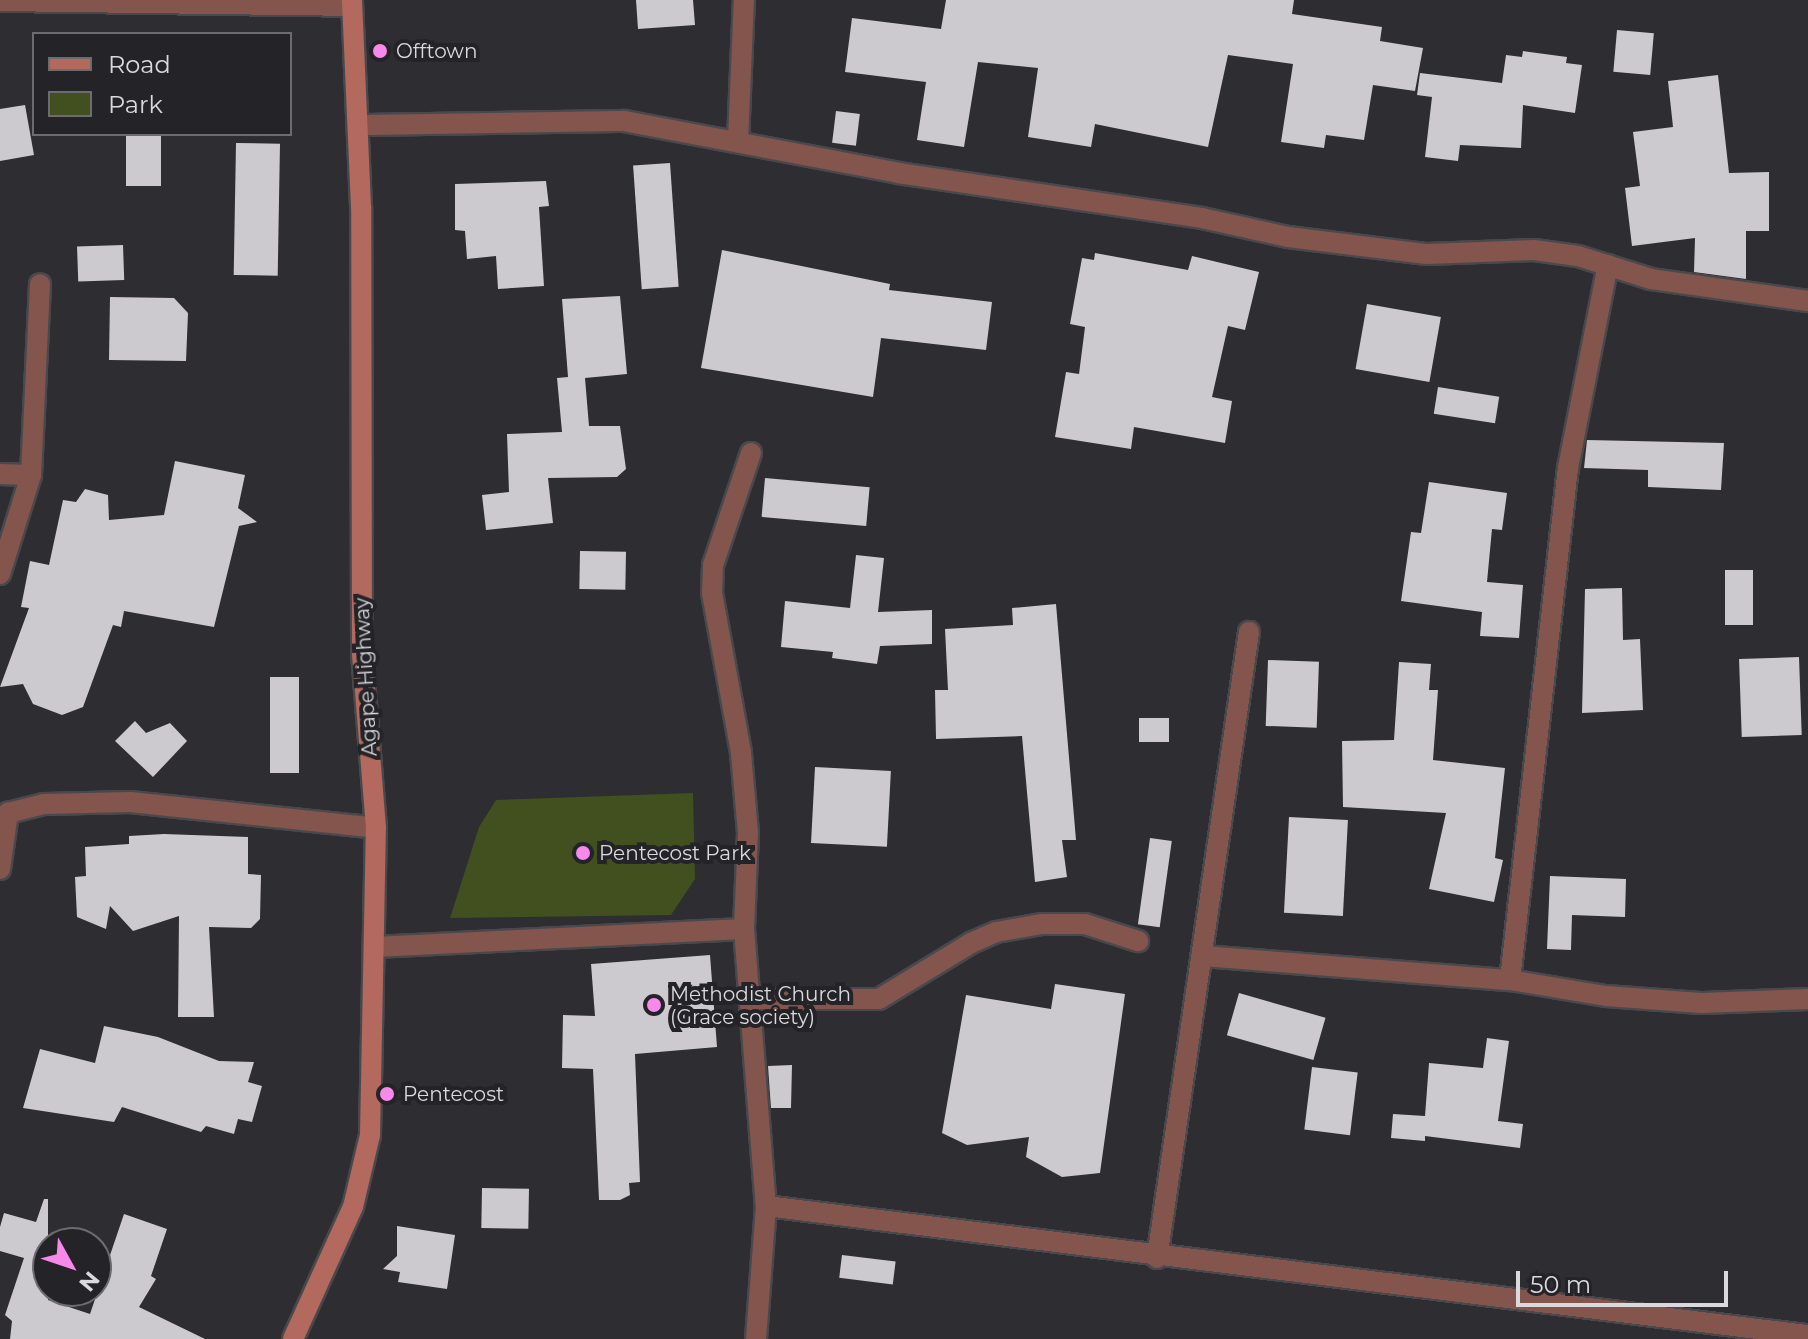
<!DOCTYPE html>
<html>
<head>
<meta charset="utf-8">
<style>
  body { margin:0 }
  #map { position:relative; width:1808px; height:1339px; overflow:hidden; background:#2d2d32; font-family:Montserrat,sans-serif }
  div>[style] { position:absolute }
  .green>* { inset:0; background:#41501e }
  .building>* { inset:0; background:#cdcacf; transform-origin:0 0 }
  .roads { filter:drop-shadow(2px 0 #49494d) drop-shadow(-2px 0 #49494d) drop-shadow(0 2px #49494d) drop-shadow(0 -2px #49494d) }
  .street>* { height:20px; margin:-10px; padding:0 10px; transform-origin:10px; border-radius:10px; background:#84554d }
  .secondary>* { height:20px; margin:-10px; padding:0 10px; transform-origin:10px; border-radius:10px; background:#b3695d }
  .dots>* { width:22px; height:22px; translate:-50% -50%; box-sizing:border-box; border:4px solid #232328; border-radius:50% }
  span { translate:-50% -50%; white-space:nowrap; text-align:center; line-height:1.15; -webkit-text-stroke:8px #232328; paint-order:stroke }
  .poi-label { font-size:20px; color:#dadadd }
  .left { translate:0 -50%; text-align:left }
  .street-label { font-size:20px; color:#dadadd }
  .legend { position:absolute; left:32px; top:32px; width:260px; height:104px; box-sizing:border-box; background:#232328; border:2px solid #6c6c70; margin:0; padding:10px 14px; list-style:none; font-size:24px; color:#dadadd }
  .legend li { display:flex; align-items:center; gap:16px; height:40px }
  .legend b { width:40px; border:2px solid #6c6c70 }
  .north { position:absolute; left:32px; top:1227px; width:80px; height:80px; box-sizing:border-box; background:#232328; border:2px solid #6c6c70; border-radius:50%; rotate:130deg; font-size:22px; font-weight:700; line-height:32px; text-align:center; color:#dadadd }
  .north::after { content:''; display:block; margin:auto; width:28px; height:36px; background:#f888ea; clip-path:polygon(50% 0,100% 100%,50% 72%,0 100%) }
  .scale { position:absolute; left:1516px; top:1271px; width:212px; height:36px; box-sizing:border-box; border:4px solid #dadadd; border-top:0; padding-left:10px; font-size:24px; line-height:28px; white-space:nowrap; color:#dadadd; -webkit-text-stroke:6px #232328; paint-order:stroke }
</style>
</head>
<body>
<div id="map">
  <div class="green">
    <div style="clip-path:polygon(693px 793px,695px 879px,671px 915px,450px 918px,479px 827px,496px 800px)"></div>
  </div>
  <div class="building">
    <div style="clip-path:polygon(636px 0,693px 0,695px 25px,638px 29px)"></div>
    <div style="clip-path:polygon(946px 0,1294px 0,1292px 14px,1382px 27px,1380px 41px,1423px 48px,1415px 91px,1373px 85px,1364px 140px,1326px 135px,1324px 148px,1281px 142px,1293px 64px,1228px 55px,1208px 147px,1095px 124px,1091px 147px,1028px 137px,1038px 68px,978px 62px,964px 147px,917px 140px,926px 82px,845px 72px,852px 18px,941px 29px)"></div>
    <div style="left:1617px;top:30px;width:37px;height:42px;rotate:5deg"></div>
    <div style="clip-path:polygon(1523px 51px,1567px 57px,1566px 63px,1582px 65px,1575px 113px,1523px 105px,1521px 148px,1460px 145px,1458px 161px,1425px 157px,1432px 97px,1417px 95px,1420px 73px,1502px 83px,1506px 55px,1522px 57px)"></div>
    <div style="clip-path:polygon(1718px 75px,1729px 173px,1769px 172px,1769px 231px,1746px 231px,1746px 279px,1694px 272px,1695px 238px,1632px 246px,1625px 188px,1640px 186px,1633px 132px,1673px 127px,1668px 81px)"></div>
    <div style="clip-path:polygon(25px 105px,34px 155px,0 161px,0 109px)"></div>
    <div style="left:836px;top:111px;width:24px;height:32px;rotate:7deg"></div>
    <div style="left:126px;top:134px;width:35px;height:52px"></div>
    <div style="left:236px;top:143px;width:44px;height:132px;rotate:1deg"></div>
    <div style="left:670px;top:163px;width:124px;height:37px;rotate:86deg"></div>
    <div style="clip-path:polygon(546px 181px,549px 206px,539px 207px,544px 286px,498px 289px,496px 256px,467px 259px,465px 231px,455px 230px,455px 184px)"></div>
    <div style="left:123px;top:245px;width:35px;height:46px;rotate:88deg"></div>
    <div style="clip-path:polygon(722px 250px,890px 284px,889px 290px,992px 302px,986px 350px,881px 338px,873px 397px,701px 368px)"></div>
    <div style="clip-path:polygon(1095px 253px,1188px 270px,1192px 256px,1259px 272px,1245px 330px,1228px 326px,1212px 397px,1232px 401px,1225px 443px,1134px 427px,1131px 449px,1055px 437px,1066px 372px,1079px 374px,1085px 327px,1070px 324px,1082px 258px,1094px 260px)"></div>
    <div style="clip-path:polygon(620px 296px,627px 374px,585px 378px,589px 426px,620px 426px,626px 469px,617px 477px,548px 478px,553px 523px,486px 530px,482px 495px,509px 492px,507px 434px,562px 432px,557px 378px,568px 377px,562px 299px)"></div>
    <div style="clip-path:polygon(110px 297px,174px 298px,188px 313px,186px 361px,109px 360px)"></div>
    <div style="left:1367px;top:304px;width:75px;height:66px;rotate:10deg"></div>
    <div style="left:1438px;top:387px;width:62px;height:27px;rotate:9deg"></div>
    <div style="clip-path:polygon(1587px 440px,1724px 443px,1721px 490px,1648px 487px,1648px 470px,1584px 468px)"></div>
    <div style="clip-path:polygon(175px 461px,245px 475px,238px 508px,257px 522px,239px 526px,214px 627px,124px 611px,121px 627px,113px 625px,83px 707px,62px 715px,33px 704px,23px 684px,0 687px,29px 608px,21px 607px,30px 561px,49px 565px,63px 500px,76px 502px,85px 489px,108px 495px,109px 520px,164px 515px)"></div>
    <div style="left:765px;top:478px;width:105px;height:39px;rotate:5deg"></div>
    <div style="clip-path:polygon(1429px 482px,1507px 493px,1502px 530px,1492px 529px,1487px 582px,1523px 585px,1519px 638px,1480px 636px,1482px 612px,1401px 601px,1411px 532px,1421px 533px)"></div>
    <div style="left:580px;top:551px;width:46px;height:38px;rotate:1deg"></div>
    <div style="clip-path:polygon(856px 555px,884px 558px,878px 612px,932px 610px,932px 644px,880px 646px,877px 664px,832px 658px,833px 652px,781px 647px,785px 601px,850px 608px)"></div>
    <div style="left:1753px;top:570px;width:55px;height:28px;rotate:90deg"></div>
    <div style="clip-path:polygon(1622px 588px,1623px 640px,1640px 639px,1643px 710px,1582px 713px,1585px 589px)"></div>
    <div style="clip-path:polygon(1056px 604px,1076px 840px,1062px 840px,1067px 877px,1035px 882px,1022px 736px,936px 739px,935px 690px,948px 690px,945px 629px,1013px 625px,1012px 608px)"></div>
    <div style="left:1799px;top:657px;width:78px;height:60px;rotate:88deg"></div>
    <div style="left:1268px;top:660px;width:51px;height:66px;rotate:2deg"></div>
    <div style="clip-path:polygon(1399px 662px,1431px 664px,1429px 690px,1438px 690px,1433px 760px,1505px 768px,1495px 858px,1503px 860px,1494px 902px,1429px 889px,1446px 813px,1343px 807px,1342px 741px,1394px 740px)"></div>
    <div style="left:270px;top:677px;width:29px;height:96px"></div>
    <div style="left:1169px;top:718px;width:24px;height:30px;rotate:90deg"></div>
    <div style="clip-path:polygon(135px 721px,146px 733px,170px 723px,187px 741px,153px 777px,115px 741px)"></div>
    <div style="left:815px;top:767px;width:76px;height:76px;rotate:3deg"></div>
    <div style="left:1289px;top:817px;width:59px;height:96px;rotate:3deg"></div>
    <div style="clip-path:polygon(164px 834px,248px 837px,248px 874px,261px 875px,260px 919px,251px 928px,209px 927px,214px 1017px,178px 1017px,179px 916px,133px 931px,110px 906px,106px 929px,77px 917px,75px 877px,86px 876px,85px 847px,129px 844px,129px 836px)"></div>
    <div style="left:1150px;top:838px;width:22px;height:87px;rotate:8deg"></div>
    <div style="clip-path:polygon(1550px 876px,1626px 879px,1625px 917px,1572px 915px,1571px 950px,1547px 949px)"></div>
    <div style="clip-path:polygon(710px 955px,717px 1047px,635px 1054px,640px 1182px,629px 1183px,630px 1195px,620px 1200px,599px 1200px,593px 1069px,562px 1068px,563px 1015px,595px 1016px,591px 964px)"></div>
    <div style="clip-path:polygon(1055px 984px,1125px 994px,1100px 1173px,1062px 1177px,1026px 1157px,1029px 1137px,967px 1145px,942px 1133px,966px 995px,1051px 1009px)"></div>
    <div style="left:1239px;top:993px;width:90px;height:44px;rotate:16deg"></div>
    <div style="clip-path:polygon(104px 1026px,158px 1037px,219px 1061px,254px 1062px,248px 1082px,262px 1086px,252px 1122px,238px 1119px,234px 1134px,206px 1126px,201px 1132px,122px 1107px,114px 1122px,23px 1108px,40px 1049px,95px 1063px)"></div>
    <div style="clip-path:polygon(1487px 1038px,1509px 1041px,1498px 1121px,1523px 1124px,1520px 1148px,1425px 1136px,1425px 1141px,1391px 1138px,1393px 1114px,1425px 1116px,1429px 1063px,1483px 1068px)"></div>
    <div style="clip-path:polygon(792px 1065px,791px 1108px,771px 1108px,768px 1066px)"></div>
    <div style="left:1312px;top:1067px;width:46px;height:63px;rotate:7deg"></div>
    <div style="left:482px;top:1188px;width:47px;height:40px;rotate:1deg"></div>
    <div style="clip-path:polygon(44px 1199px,48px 1199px,48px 1300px,90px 1314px,124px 1214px,167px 1229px,151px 1276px,156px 1279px,139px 1307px,205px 1339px,10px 1339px,12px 1321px,5px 1315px,24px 1258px,0 1251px,0 1227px,4px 1213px,36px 1222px)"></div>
    <div style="clip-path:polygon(397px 1226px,455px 1235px,447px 1289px,398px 1282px,400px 1272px,383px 1269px,397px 1256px)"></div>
    <div style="left:842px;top:1255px;width:54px;height:23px;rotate:7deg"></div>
  </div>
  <div class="roads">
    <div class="street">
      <div style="left:0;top:1px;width:352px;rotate:0.8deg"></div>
      <div style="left:359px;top:125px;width:265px;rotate:-0.9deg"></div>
      <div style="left:624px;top:121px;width:279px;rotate:10.7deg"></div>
      <div style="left:898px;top:173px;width:307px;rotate:8.4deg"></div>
      <div style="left:1202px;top:218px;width:88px;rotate:12.5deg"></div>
      <div style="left:1288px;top:237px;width:140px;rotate:7deg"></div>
      <div style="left:1427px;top:254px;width:107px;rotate:-2.1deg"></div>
      <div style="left:1534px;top:250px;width:44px;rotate:7.8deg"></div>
      <div style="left:1578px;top:256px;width:77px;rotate:17.5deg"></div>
      <div style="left:1651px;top:279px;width:159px;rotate:8deg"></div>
      <div style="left:738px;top:141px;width:141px;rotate:-87.6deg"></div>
      <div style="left:751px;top:453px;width:118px;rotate:108.7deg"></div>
      <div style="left:713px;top:565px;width:28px;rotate:92deg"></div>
      <div style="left:712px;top:593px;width:163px;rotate:79.7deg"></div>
      <div style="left:741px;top:753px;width:80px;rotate:85deg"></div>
      <div style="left:748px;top:833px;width:96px;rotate:92.4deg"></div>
      <div style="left:744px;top:929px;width:278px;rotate:85.5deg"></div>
      <div style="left:766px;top:1206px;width:133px;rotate:94.3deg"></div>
      <div style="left:0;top:474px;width:31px;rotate:2deg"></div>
      <div style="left:0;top:574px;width:104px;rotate:-72.6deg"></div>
      <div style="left:31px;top:475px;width:191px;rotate:-87.3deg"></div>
      <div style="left:0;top:869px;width:57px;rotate:-81.9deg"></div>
      <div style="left:8px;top:813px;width:37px;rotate:-14deg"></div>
      <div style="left:44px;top:804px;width:86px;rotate:-1.3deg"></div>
      <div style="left:130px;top:802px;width:247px;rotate:6deg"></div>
      <div style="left:374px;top:947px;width:370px;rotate:-2.8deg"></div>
      <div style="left:1203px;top:956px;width:308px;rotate:4.5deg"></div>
      <div style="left:1510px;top:980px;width:97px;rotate:9.5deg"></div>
      <div style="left:1606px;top:996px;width:95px;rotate:4.2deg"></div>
      <div style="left:1701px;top:1003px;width:107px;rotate:-2.1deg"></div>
      <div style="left:1510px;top:980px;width:515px;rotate:-83.54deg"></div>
      <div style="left:1568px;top:468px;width:207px;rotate:-78.9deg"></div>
      <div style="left:749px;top:999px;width:130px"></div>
      <div style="left:879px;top:999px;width:108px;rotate:-31.3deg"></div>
      <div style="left:971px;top:943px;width:27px;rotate:-24deg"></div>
      <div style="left:996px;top:932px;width:47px;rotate:-9.9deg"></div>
      <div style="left:1042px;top:924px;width:43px"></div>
      <div style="left:1085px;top:924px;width:56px;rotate:17.8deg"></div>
      <div style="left:766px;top:1206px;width:1048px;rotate:7.07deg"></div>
      <div style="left:1157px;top:1258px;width:633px;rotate:-81.64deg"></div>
    </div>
    <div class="secondary">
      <div style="left:293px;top:1339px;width:145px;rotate:-65.6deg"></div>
      <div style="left:353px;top:1207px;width:74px;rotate:-76.7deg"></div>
      <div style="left:370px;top:1135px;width:307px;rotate:-88.9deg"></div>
      <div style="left:376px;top:828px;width:175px;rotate:-94.6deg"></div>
      <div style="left:362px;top:654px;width:447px;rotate:-90.1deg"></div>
      <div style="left:361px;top:207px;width:207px;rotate:-92.5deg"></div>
    </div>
  </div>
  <div class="dots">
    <div style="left:380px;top:51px;background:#f888ea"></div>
    <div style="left:583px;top:853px;background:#f888ea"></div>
    <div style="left:654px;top:1005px;background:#f888ea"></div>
    <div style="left:387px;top:1094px;background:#f888ea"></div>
  </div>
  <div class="poi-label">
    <span class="left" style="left:396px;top:51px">Offtown</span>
    <span class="left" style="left:599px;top:853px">Pentecost Park</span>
    <span class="left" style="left:670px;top:1006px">Methodist Church<br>(Grace society)</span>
    <span class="left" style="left:403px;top:1094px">Pentecost</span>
  </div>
  <div class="street-label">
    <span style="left:366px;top:677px;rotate:-93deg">Agape Highway</span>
  </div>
  <ul class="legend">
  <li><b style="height:10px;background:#b3695d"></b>Road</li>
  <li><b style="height:22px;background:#41501e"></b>Park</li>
  </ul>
  <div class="north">N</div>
  <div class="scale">50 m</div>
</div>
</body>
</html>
